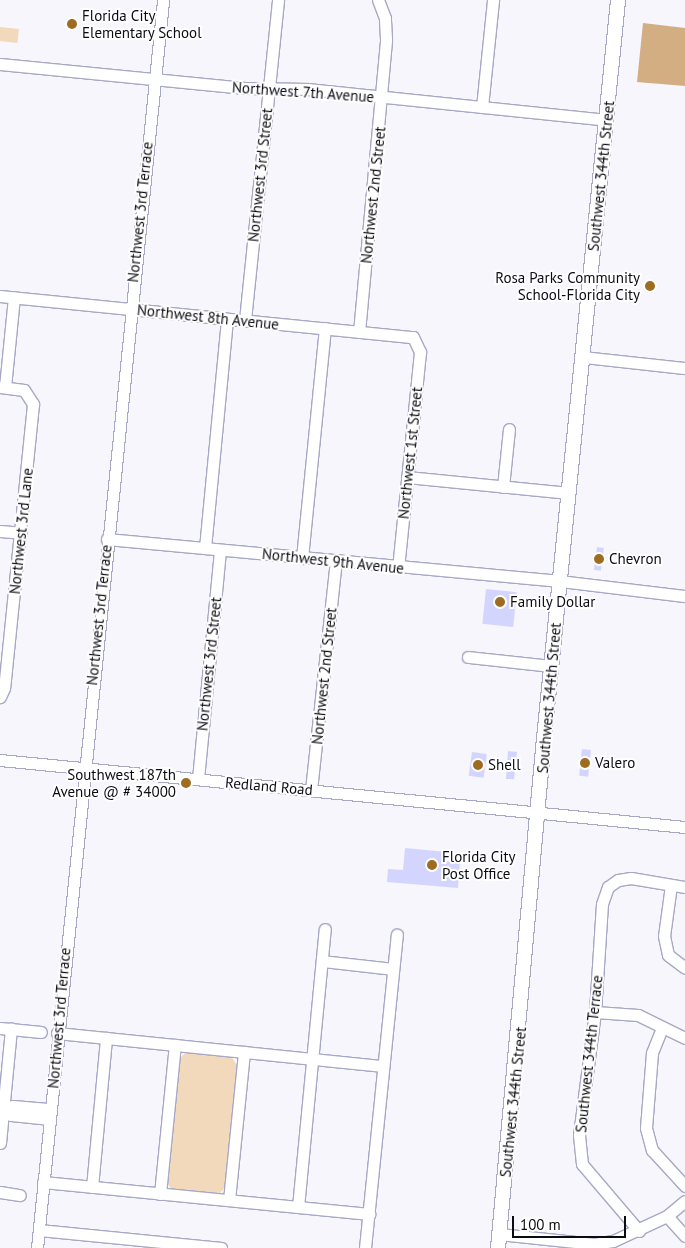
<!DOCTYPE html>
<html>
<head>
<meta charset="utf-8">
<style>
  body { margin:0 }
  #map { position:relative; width:685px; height:1248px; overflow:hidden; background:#f6f6fc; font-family:"PT Sans",sans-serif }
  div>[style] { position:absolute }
  .green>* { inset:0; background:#f2d9bb; transform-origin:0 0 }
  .forest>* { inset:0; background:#d2ae82 }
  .building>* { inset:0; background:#d4d5ff; transform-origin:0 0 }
  .roads { filter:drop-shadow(1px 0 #a7a8c4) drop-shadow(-1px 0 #a7a8c4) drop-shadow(0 1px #a7a8c4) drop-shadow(0 -1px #a7a8c4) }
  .minor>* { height:11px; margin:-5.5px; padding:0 5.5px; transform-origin:5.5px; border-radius:5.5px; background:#fff }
  .major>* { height:14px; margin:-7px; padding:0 7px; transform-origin:7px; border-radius:7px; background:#fff }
  .dots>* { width:14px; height:14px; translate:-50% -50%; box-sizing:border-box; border:2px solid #fff; border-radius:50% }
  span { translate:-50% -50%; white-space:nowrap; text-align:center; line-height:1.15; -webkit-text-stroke:4px #fff; paint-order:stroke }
  .poi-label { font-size:15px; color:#0b0b14 }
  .left { translate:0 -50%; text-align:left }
  .right { translate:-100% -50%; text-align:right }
  .street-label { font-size:15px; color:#0b0b14 }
  .scale { position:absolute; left:512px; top:1216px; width:114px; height:22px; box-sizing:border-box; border:2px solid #0b0b14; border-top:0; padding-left:6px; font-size:15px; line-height:18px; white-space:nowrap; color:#0b0b14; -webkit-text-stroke:4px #fff; paint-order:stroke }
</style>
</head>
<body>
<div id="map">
  <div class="green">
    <div style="left:0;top:27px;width:19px;height:14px;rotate:6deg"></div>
    <div style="clip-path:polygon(186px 1052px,231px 1056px,238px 1067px,225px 1188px,218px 1195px,173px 1190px,167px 1184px,177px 1061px)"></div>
  </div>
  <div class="forest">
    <div style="clip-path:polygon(643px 23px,685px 28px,685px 86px,637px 82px)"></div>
  </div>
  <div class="building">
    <div style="left:597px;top:547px;width:7px;height:23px;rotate:8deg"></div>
    <div style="left:486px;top:589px;width:31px;height:35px;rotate:6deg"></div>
    <div style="left:582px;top:749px;width:9px;height:27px;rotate:6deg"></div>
    <div style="clip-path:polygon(508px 751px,517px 752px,514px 779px,506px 779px)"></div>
    <div style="left:472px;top:752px;width:15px;height:24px;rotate:8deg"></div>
    <div style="clip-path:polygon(405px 848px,447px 852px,446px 861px,460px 862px,458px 888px,387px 882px,388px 869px,403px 870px)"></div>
  </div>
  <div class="roads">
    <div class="minor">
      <div style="left:0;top:64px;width:246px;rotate:5.6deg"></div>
      <div style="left:245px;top:88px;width:63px;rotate:0.9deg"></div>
      <div style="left:308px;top:89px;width:300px;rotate:5.9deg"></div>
      <div style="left:482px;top:107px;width:108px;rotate:-84.1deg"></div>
      <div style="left:0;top:296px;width:415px;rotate:5.7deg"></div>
      <div style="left:413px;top:337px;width:17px;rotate:65deg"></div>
      <div style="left:420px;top:352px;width:216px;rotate:95.8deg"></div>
      <div style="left:245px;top:320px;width:322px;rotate:-84.1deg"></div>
      <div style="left:359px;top:332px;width:294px;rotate:-84.7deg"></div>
      <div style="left:386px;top:39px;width:21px;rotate:-93deg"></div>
      <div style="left:385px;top:18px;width:19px;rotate:-111deg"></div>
      <div style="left:583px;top:357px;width:103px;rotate:6.2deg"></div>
      <div style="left:0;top:387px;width:24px;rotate:7deg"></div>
      <div style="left:24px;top:390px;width:17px;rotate:57deg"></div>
      <div style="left:33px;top:404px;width:285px;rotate:95.8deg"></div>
      <div style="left:4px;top:688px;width:10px;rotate:114deg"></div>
      <div style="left:5px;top:387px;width:90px;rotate:-84.3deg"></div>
      <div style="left:407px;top:477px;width:163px;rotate:5.6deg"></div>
      <div style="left:503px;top:487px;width:58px;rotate:-84.1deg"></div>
      <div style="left:0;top:531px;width:21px;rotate:5deg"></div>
      <div style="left:107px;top:539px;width:447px;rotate:5.3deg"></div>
      <div style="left:552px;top:580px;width:134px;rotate:6.9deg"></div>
      <div style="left:205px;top:548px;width:230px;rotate:-84.5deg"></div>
      <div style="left:302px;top:558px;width:231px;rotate:-84.3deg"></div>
      <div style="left:468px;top:657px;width:83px;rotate:6.2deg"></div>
      <div style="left:0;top:760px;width:688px;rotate:5.59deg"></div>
      <div style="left:198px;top:779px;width:230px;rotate:-84.5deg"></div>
      <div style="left:311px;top:790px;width:230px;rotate:-83.8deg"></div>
      <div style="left:671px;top:885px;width:51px;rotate:97.8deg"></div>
      <div style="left:664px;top:936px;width:19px;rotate:78deg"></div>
      <div style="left:668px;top:955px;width:21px;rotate:37deg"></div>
      <div style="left:322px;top:961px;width:71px;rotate:6.4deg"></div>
      <div style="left:595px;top:1012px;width:43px;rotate:4deg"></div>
      <div style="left:638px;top:1015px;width:52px;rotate:26.1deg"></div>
      <div style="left:0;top:1028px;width:41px;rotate:5.6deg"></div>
      <div style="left:662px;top:1028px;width:27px;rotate:112deg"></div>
      <div style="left:652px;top:1053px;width:75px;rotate:94.6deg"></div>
      <div style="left:646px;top:1128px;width:23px;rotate:75deg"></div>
      <div style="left:652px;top:1150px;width:49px;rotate:47.5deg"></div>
      <div style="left:57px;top:1033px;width:328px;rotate:5.8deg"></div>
      <div style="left:50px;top:1119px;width:39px;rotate:-174deg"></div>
      <div style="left:11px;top:1115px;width:10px;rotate:-143deg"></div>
      <div style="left:3px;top:1109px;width:10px;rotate:-17deg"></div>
      <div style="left:13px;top:1106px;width:38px;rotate:5deg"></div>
      <div style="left:0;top:1143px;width:115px;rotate:-84.5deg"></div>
      <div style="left:43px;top:1182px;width:328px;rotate:5.6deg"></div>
      <div style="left:92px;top:1187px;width:150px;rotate:-84.6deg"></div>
      <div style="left:0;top:1192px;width:20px;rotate:9deg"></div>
      <div style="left:160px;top:1194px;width:150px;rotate:-84.3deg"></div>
      <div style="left:229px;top:1200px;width:149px;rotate:-84.2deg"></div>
      <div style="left:298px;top:1207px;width:279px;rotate:-84.5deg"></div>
      <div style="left:667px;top:1216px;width:27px;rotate:48deg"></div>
      <div style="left:39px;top:1230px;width:183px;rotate:5.6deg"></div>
      <div style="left:639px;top:1231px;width:88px;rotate:-130.4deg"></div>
      <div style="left:582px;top:1164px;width:29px;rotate:-96deg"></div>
      <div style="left:579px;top:1135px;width:124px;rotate:-82.6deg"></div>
      <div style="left:595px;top:1012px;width:108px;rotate:-86.3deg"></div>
      <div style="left:602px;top:904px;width:18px;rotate:-71deg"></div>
      <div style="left:608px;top:887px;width:12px;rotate:-35deg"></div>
      <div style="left:618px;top:880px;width:13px;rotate:-9deg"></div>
      <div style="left:631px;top:878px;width:55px;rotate:9.5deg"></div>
      <div style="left:499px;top:1234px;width:96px;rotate:6deg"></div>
      <div style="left:594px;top:1244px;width:19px;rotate:-9deg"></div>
      <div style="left:613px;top:1241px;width:60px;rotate:-24.8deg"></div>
      <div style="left:667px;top:1216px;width:23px;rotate:-40deg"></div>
      <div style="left:37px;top:1248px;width:1254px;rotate:-84.23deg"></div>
      <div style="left:365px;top:1248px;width:315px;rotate:-84.2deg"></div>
    </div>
    <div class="major">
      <div style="left:498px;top:1248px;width:512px;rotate:-84.85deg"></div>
      <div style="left:544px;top:738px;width:742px;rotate:-84.27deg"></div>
    </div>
  </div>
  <div class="dots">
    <div style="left:72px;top:24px;background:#9e6c21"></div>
    <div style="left:650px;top:286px;background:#9e6c21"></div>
    <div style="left:599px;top:559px;background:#9e6c21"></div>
    <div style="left:500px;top:602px;background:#9e6c21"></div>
    <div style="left:585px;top:763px;background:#9e6c21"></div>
    <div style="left:478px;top:765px;background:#9e6c21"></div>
    <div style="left:186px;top:783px;background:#9e6c21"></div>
    <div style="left:432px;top:865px;background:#9e6c21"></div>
  </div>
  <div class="poi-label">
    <span class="left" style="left:82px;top:24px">Florida City<br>Elementary School</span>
    <span class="right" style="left:640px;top:286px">Rosa Parks Community<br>School-Florida City</span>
    <span class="left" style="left:609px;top:559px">Chevron</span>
    <span class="left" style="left:510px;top:602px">Family Dollar</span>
    <span class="left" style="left:595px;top:763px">Valero</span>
    <span class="left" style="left:488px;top:765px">Shell</span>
    <span class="right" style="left:176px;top:783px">Southwest 187th<br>Avenue @ # 34000</span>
    <span class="left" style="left:442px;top:865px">Florida City<br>Post Office</span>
  </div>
  <div class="street-label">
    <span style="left:303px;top:92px;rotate:4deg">Northwest 7th Avenue</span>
    <span style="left:260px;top:175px;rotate:-84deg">Northwest 3rd Street</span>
    <span style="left:601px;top:176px;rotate:-84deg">Southwest 344th Street</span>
    <span style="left:373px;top:195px;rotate:-84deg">Northwest 2nd Street</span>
    <span style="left:140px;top:212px;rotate:-84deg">Northwest 3rd Terrace</span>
    <span style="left:208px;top:317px;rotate:6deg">Northwest 8th Avenue</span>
    <span style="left:410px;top:453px;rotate:-84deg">Northwest 1st Street</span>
    <span style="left:21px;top:531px;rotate:-84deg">Northwest 3rd Lane</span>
    <span style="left:333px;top:561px;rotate:6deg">Northwest 9th Avenue</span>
    <span style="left:99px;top:615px;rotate:-84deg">Northwest 3rd Terrace</span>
    <span style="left:209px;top:664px;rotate:-84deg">Northwest 3rd Street</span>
    <span style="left:324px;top:676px;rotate:-84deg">Northwest 2nd Street</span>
    <span style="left:549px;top:698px;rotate:-85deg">Southwest 344th Street</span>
    <span style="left:269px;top:786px;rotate:5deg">Redland Road</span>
    <span style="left:59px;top:1018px;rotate:-85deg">Northwest 3rd Terrace</span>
    <span style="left:589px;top:1054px;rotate:-84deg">Southwest 344th Terrace</span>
    <span style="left:513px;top:1102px;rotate:-84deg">Southwest 344th Street</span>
  </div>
  <div class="scale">100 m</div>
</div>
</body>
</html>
